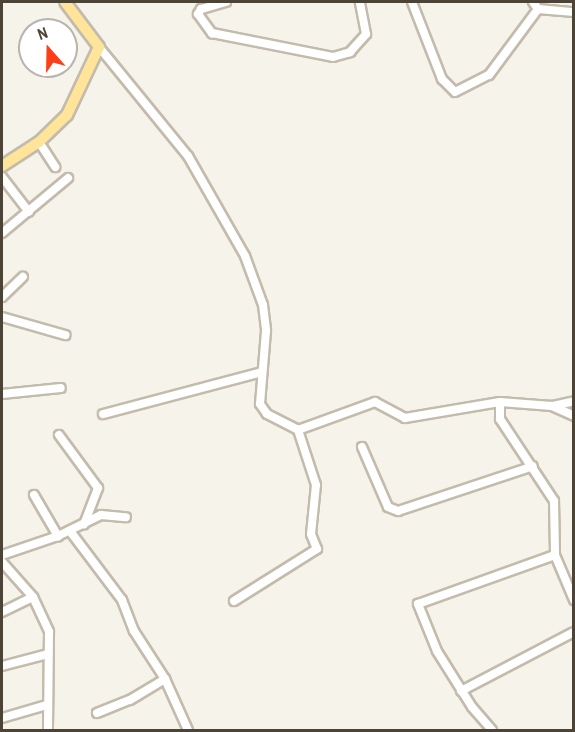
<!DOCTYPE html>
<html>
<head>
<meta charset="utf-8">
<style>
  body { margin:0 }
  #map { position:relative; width:575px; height:732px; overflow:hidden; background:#f6f3ea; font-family:"Archivo Narrow",sans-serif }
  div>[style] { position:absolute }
  .roads { filter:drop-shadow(2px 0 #c3bbab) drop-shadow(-2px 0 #c3bbab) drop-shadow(0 2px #c3bbab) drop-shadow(0 -2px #c3bbab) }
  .minor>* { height:8px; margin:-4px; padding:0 4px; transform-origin:4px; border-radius:4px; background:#fff }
  .major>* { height:10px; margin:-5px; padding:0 5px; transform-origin:5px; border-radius:5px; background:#ffe49a }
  span { translate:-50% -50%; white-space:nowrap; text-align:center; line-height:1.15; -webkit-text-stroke:4.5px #fff; paint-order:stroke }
  .frame { position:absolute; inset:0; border:3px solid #4c4437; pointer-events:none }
  .north { position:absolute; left:18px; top:18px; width:60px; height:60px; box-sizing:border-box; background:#fff; border:2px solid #b7b4af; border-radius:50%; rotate:340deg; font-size:16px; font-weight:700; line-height:24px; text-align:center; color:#4c4437 }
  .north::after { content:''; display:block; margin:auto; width:21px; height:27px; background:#ff3e18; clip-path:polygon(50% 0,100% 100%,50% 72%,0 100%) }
</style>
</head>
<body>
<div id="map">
  <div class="roads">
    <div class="minor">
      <div style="left:226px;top:2px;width:26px;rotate:164deg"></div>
      <div style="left:201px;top:9px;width:6px;rotate:121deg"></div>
      <div style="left:198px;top:14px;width:24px;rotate:54deg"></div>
      <div style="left:212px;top:33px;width:123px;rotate:11.2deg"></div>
      <div style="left:333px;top:57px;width:18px;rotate:-16deg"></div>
      <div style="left:350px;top:52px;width:24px;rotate:-48deg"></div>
      <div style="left:366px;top:34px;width:33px;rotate:-101deg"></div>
      <div style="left:412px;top:2px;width:83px;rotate:68.7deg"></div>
      <div style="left:442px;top:79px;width:18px;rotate:45deg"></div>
      <div style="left:455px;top:92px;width:38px;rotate:-27deg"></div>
      <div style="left:489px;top:75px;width:82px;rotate:-53.4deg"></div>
      <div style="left:533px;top:2px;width:9px;rotate:54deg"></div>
      <div style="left:538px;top:9px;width:36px;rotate:5deg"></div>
      <div style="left:99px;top:47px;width:141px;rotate:50.8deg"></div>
      <div style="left:188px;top:156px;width:115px;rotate:60.3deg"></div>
      <div style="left:245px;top:256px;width:52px;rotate:69.8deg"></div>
      <div style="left:263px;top:305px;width:26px;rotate:83deg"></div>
      <div style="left:266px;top:331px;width:73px;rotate:94.7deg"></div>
      <div style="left:260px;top:404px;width:12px;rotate:55deg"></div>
      <div style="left:267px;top:414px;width:35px;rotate:27deg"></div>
      <div style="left:298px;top:430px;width:82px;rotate:-20deg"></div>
      <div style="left:375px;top:402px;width:34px;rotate:28deg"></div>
      <div style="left:405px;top:418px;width:96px;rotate:-9.6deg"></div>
      <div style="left:500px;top:402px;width:52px;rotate:4.4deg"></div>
      <div style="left:552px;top:406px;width:24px;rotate:24deg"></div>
      <div style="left:39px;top:142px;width:30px;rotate:57deg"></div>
      <div style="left:2px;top:177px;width:44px;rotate:52.4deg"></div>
      <div style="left:2px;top:233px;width:86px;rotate:-39.8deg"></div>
      <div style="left:2px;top:297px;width:29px;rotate:-44deg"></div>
      <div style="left:2px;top:317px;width:66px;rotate:15.9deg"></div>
      <div style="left:2px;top:394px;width:59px;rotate:-5.8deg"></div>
      <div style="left:500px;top:402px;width:17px;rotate:90deg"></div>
      <div style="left:500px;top:419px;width:98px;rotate:56.6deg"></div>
      <div style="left:554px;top:501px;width:54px;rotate:88.9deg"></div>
      <div style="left:555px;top:555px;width:49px;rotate:67.1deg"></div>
      <div style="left:553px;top:406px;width:22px;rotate:-13deg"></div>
      <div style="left:103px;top:414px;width:164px;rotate:-14.8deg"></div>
      <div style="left:59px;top:435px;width:66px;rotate:53.7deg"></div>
      <div style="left:98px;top:488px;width:39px;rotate:111deg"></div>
      <div style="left:362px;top:447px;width:65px;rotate:66.6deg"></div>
      <div style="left:388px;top:507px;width:11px;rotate:22deg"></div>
      <div style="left:398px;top:511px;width:142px;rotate:-18.4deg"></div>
      <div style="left:34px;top:495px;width:48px;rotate:59.7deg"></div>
      <div style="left:70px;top:531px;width:86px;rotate:53deg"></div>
      <div style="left:122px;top:600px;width:33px;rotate:69deg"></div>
      <div style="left:134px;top:631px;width:57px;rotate:57.1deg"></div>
      <div style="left:165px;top:679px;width:56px;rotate:65.7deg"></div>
      <div style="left:2px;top:555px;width:59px;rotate:-18.7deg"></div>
      <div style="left:58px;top:536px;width:48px;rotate:-26deg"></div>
      <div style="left:101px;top:515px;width:25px;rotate:5deg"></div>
      <div style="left:2px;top:562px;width:47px;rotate:48.5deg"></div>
      <div style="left:33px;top:597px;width:38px;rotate:65deg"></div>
      <div style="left:49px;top:632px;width:98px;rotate:90.6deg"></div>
      <div style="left:234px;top:601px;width:98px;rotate:-32.1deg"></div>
      <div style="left:317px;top:549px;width:16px;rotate:-112deg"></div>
      <div style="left:311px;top:534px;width:49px;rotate:-84.2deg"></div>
      <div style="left:316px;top:485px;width:58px;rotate:-108.1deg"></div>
      <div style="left:2px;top:612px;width:34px;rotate:-26deg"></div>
      <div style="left:2px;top:666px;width:48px;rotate:-14.6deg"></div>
      <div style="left:461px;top:691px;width:127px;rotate:-27.6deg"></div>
      <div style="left:97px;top:713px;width:35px;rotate:-22deg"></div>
      <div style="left:130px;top:700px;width:41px;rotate:-31deg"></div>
      <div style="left:2px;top:718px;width:47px;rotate:-16.1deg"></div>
      <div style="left:492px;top:730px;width:30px;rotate:-131deg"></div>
      <div style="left:472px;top:707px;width:66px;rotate:-122deg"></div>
      <div style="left:437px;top:651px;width:51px;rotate:-112deg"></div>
      <div style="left:418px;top:604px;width:145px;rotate:-19.7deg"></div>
    </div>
    <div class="major">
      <div style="left:2px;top:166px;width:44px;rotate:-33deg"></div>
      <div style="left:39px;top:142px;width:39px;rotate:-44deg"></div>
      <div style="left:67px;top:115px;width:75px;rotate:-64.8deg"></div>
      <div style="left:99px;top:47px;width:56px;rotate:-127.1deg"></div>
    </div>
  </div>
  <div class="frame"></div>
  <div class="north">N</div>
</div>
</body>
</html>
